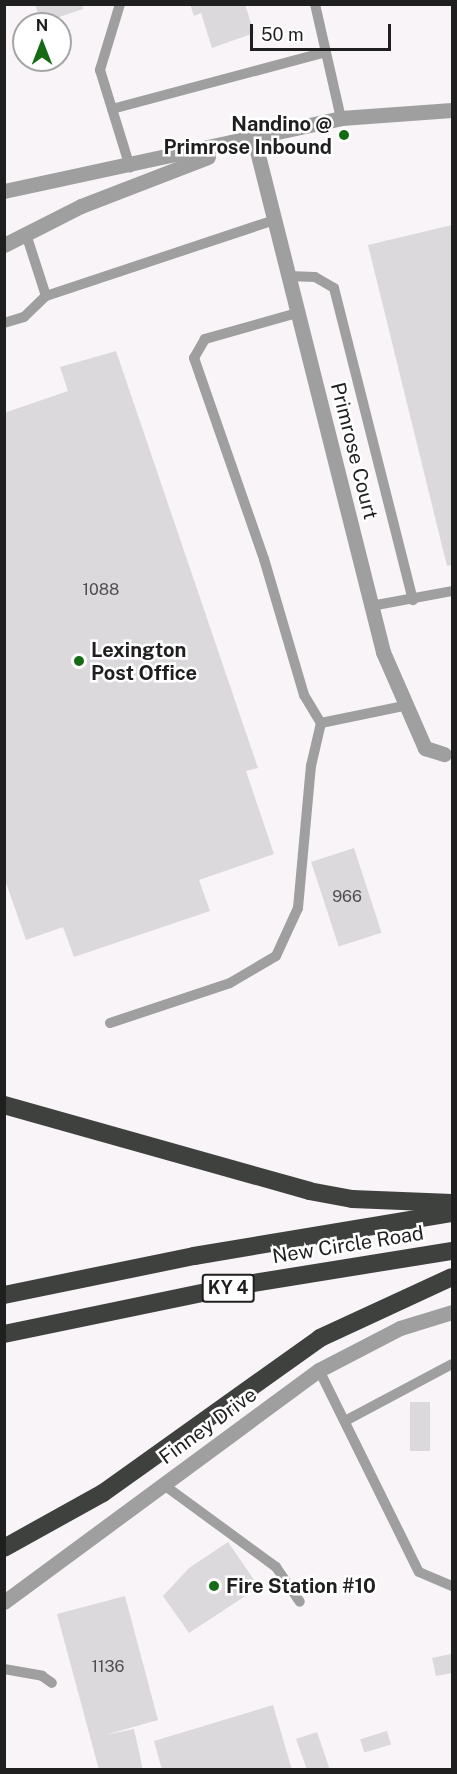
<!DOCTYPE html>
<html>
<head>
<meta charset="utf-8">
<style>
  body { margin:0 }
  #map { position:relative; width:457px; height:1774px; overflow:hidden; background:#f8f4f7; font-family:"Public Sans",sans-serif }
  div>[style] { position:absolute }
  .building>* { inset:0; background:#dcd9dc; transform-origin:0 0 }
  .service>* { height:10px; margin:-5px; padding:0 5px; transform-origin:5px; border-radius:5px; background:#9e9f9e }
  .minor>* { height:15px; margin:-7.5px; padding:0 7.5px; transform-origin:7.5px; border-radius:7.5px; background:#9e9f9e }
  .tertiary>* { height:15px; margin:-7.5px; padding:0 7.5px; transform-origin:7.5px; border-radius:7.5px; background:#9e9f9e }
  .motorway>* { height:18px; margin:-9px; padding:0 9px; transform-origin:9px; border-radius:9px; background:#3f413f }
  .dots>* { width:16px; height:16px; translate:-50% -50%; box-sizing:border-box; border:3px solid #fff; border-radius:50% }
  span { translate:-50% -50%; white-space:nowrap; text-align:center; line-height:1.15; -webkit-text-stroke:5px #fff; paint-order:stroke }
  .number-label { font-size:16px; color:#4f4e4f }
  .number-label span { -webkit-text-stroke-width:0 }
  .shield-label span { padding:2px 4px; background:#fff; border:2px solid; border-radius:4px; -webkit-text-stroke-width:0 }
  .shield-label { font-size:18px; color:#201f20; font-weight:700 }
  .poi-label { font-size:20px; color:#201f20; font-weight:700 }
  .right { translate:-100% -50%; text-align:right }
  .left { translate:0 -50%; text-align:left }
  .street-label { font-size:20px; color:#201f20 }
  .frame { position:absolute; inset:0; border:6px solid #201f20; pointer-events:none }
  .north { position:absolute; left:12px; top:12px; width:60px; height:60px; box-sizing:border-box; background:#fff; border:2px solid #a6a5a6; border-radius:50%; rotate:0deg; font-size:16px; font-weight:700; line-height:24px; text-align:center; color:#201f20 }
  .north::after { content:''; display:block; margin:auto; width:21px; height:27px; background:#156b14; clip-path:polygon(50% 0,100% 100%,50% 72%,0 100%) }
  .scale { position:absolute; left:250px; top:24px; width:141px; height:27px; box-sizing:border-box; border:3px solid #201f20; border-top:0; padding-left:8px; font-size:18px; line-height:21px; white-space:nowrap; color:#201f20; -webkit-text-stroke:4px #fff; paint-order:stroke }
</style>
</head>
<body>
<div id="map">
  <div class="building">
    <div style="clip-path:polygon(35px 4px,82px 4px,83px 9px,41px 23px)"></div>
    <div style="clip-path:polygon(190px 4px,245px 4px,254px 33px,212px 48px,201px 13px,194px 16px)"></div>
    <div style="clip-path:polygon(452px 225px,452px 565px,447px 566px,368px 245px)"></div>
    <div style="clip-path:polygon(116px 351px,258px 768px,246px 771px,274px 854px,199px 880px,210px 911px,74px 957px,63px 927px,26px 940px,4px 877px,4px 413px,68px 391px,60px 367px)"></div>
    <div style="left:354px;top:848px;width:89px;height:45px;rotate:72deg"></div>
    <div style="left:410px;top:1402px;width:20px;height:49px"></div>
    <div style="clip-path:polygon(228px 1542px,259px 1587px,189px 1633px,163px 1596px,189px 1568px)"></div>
    <div style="clip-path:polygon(125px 1596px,158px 1720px,105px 1735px,134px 1729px,143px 1770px,99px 1770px,57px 1614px)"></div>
    <div style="clip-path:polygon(451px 1654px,452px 1673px,436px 1676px,432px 1658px)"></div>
    <div style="clip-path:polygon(273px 1705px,292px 1770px,162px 1770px,154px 1741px)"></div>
    <div style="left:387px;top:1731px;width:14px;height:28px;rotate:73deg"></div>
    <div style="clip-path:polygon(317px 1732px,330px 1770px,307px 1770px,296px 1739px)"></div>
  </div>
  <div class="service">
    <div style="left:120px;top:4px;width:69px;rotate:106.9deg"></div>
    <div style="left:100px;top:70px;width:102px;rotate:72.8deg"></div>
    <div style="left:315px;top:4px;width:117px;rotate:77.2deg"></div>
    <div style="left:112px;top:109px;width:221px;rotate:-14.9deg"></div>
    <div style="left:26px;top:234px;width:65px;rotate:72.1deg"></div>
    <div style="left:288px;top:276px;width:27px;rotate:2deg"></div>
    <div style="left:315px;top:277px;width:22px;rotate:30deg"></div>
    <div style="left:334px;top:288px;width:322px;rotate:75.8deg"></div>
    <div style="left:297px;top:313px;width:96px;rotate:164.2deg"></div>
    <div style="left:205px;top:339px;width:22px;rotate:120deg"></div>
    <div style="left:194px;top:358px;width:213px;rotate:70.8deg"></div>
    <div style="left:264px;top:559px;width:142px;rotate:73.6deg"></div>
    <div style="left:304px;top:695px;width:33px;rotate:59deg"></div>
    <div style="left:321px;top:723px;width:85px;rotate:-11.6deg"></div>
    <div style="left:4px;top:323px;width:21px;rotate:-17deg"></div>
    <div style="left:24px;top:317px;width:30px;rotate:-44deg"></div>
    <div style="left:46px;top:296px;width:240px;rotate:-18.4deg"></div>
    <div style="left:371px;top:606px;width:82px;rotate:-10.5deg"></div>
    <div style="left:110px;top:1023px;width:126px;rotate:-18.4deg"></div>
    <div style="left:230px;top:983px;width:53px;rotate:-30.4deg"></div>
    <div style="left:276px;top:956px;width:53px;rotate:-65.4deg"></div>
    <div style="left:298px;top:908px;width:143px;rotate:-84.8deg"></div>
    <div style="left:311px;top:766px;width:44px;rotate:-76.9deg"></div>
    <div style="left:319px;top:1370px;width:225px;rotate:63.7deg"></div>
    <div style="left:419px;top:1572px;width:36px;rotate:23deg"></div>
    <div style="left:345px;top:1421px;width:121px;rotate:-28deg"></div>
    <div style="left:164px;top:1485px;width:139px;rotate:36.2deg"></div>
    <div style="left:276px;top:1567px;width:42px;rotate:55.6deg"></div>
    <div style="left:4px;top:1669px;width:39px;rotate:10deg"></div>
    <div style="left:42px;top:1676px;width:12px;rotate:35deg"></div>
  </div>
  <div class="minor">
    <div style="left:254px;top:139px;width:529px;rotate:75.88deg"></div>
    <div style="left:383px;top:652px;width:105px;rotate:66.4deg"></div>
    <div style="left:425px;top:748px;width:20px;rotate:18deg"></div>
    <div style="left:4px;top:1602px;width:391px;rotate:-36.4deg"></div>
    <div style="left:319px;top:1370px;width:91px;rotate:-27.4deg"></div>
    <div style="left:400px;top:1328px;width:54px;rotate:-17.1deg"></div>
  </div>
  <div class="tertiary">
    <div style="left:4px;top:191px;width:345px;rotate:-12.2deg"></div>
    <div style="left:341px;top:118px;width:111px;rotate:-4.1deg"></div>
    <div style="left:4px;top:245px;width:86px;rotate:-26.9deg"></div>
    <div style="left:81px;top:206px;width:136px;rotate:-21.1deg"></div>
  </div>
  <div class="motorway">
    <div style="left:4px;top:1105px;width:317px;rotate:15.7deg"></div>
    <div style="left:309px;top:1191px;width:44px;rotate:10.5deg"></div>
    <div style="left:352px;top:1199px;width:100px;rotate:2.3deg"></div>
    <div style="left:4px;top:1295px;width:194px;rotate:-11.6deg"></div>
    <div style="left:194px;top:1256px;width:262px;rotate:-9.5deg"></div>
    <div style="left:4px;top:1334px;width:242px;rotate:-11.7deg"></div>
    <div style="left:241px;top:1285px;width:214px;rotate:-9.2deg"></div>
    <div style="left:4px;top:1548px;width:113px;rotate:-29.1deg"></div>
    <div style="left:103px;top:1493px;width:267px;rotate:-35.5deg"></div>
    <div style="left:320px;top:1338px;width:145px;rotate:-24.8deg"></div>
  </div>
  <div class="dots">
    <div style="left:344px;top:135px;background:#156b14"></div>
    <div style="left:79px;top:661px;background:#156b14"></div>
    <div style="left:214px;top:1586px;background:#156b14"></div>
  </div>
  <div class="number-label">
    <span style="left:101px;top:590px">1088</span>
    <span style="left:347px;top:897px">966</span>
    <span style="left:108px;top:1667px">1136</span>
  </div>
  <div class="shield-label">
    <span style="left:228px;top:1288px">KY 4</span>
  </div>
  <div class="poi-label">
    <span class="right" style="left:332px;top:136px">Nandino @<br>Primrose Inbound</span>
    <span class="left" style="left:91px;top:662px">Lexington<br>Post Office</span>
    <span class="left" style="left:226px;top:1586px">Fire Station #10</span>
  </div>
  <div class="street-label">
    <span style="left:354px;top:451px;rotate:76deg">Primrose Court</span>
    <span style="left:348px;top:1245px;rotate:-9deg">New Circle Road</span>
    <span style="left:208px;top:1426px;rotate:-36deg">Finney Drive</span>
  </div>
  <div class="frame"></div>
  <div class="north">N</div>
  <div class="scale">50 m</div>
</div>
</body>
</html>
